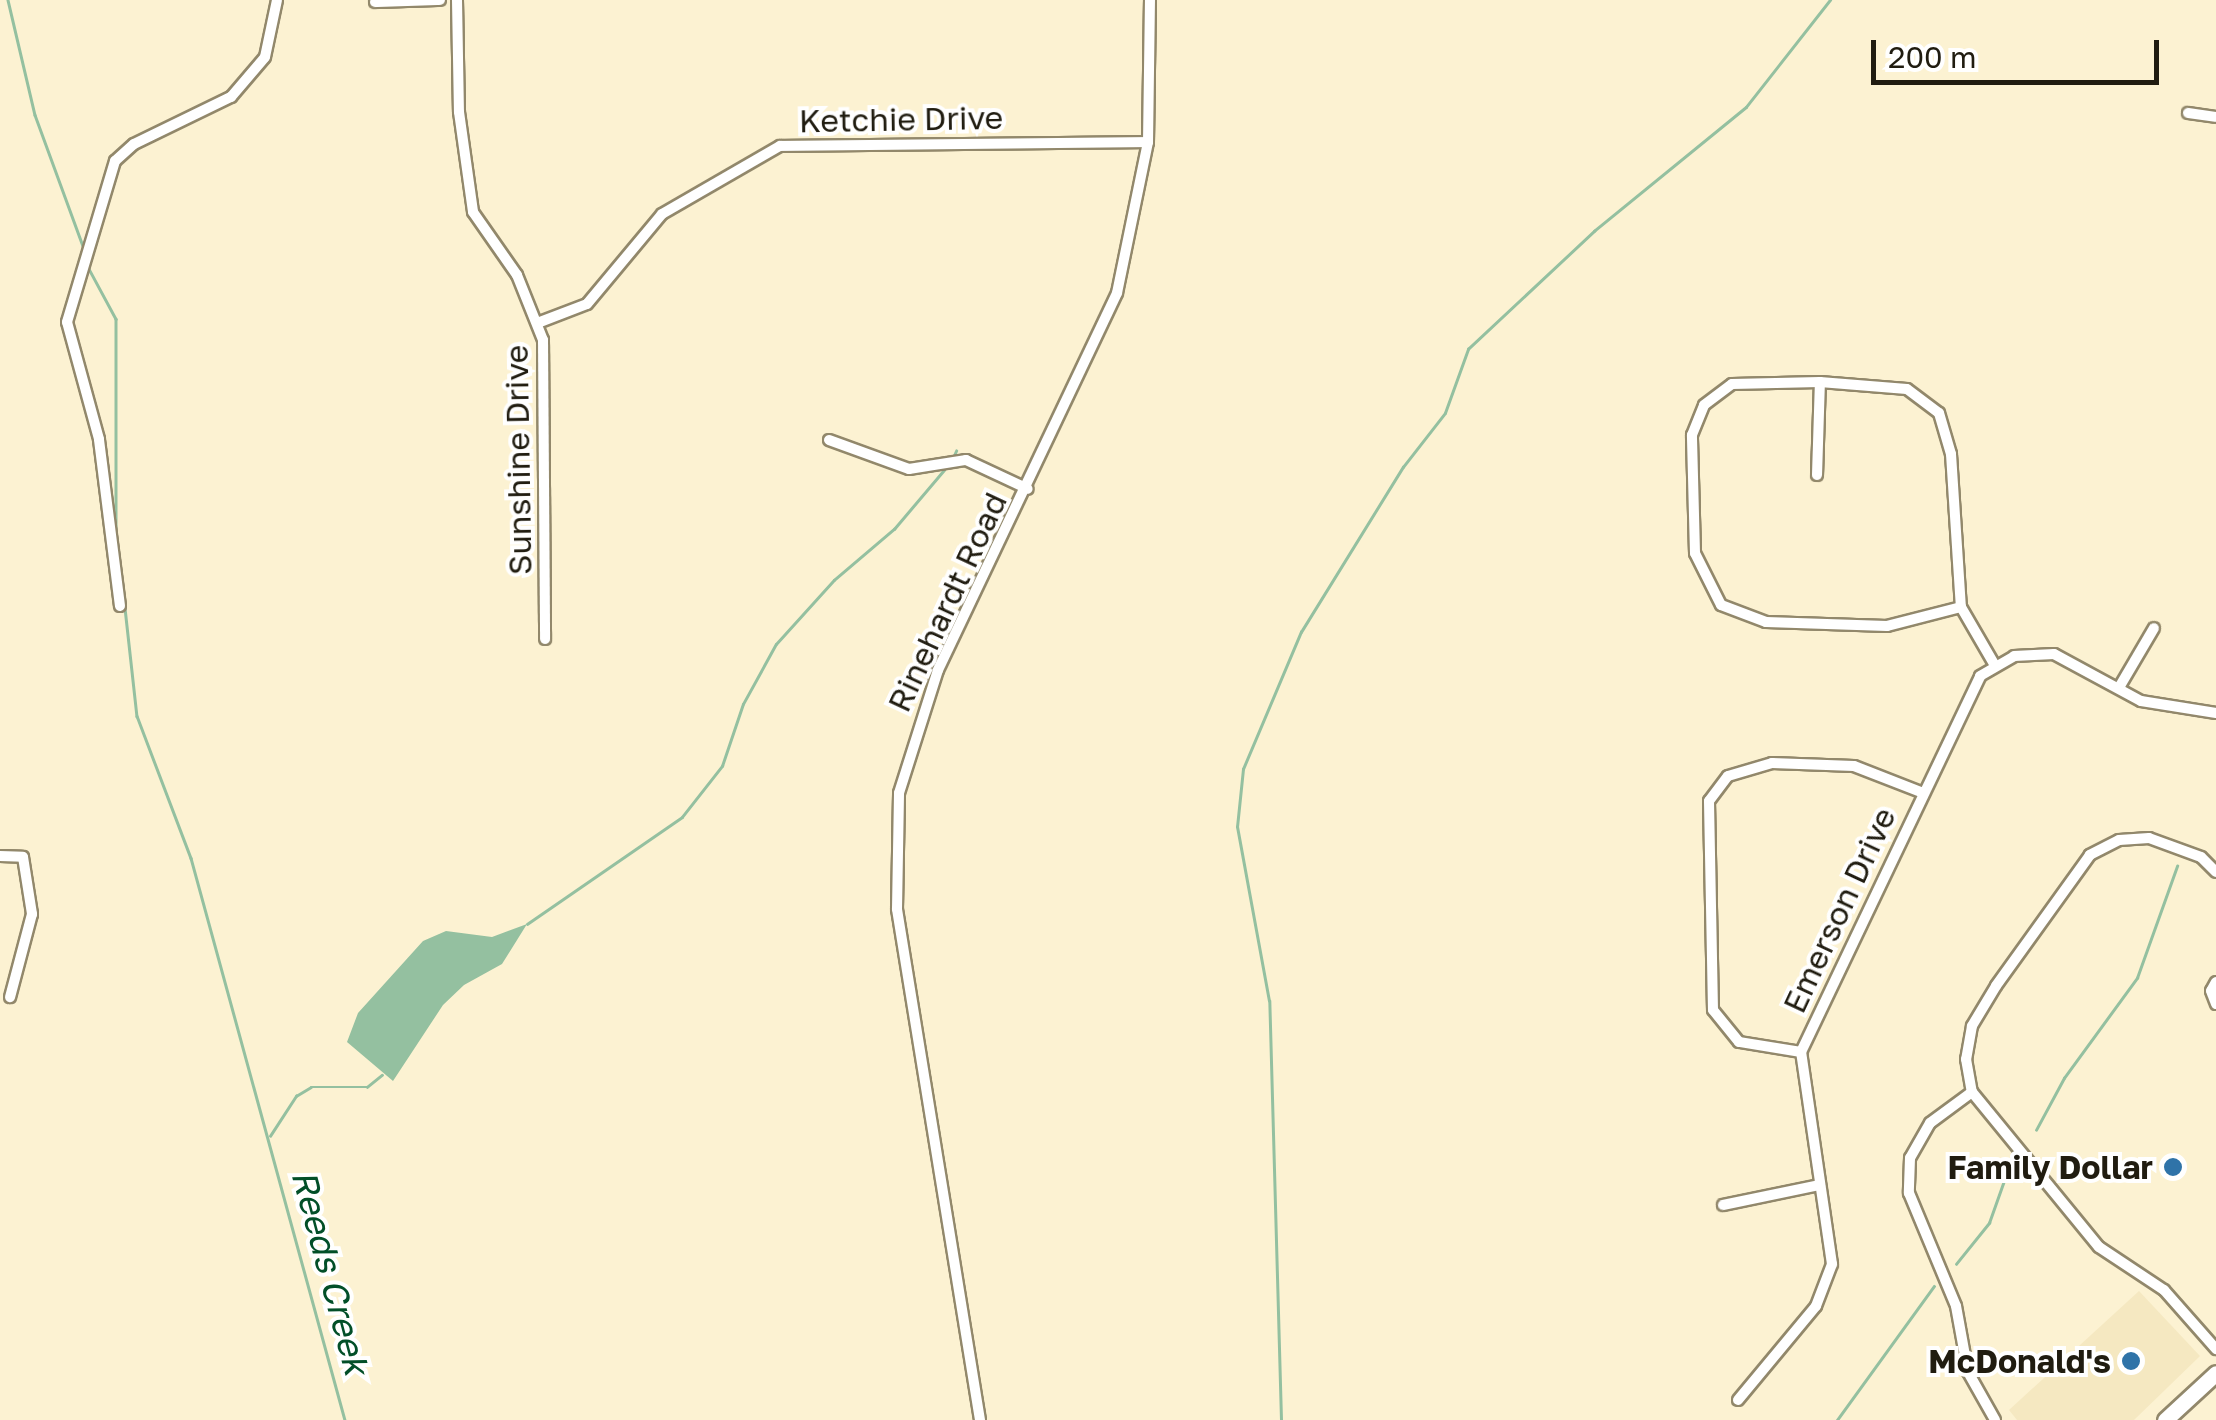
<!DOCTYPE html>
<html>
<head>
<meta charset="utf-8">
<style>
  body { margin:0 }
  #map { position:relative; width:2216px; height:1420px; overflow:hidden; background:#fcf2d2; font-family:"Golos Text",sans-serif }
  div>[style] { position:absolute }
  .built>* { inset:0; background:#f5e8c1 }
  .water>* { inset:0; background:#94c0a0 }
  .stream>* { height:2.5px; margin:-1.25px; padding:0 1.25px; transform-origin:1.25px; border-radius:1.25px; background:#94c0a0 }
  .roads { filter:drop-shadow(2px 0 #92886b) drop-shadow(-2px 0 #92886b) drop-shadow(0 2px #92886b) drop-shadow(0 -2px #92886b) }
  .street>* { height:10px; margin:-5px; padding:0 5px; transform-origin:5px; border-radius:5px; background:#fff }
  .primary>* { height:15px; margin:-7.5px; padding:0 7.5px; transform-origin:7.5px; border-radius:7.5px; background:#fff }
  .dots>* { width:28px; height:28px; translate:-50% -50%; box-sizing:border-box; border:5px solid #fff; border-radius:50% }
  span { translate:-50% -50%; white-space:nowrap; text-align:center; line-height:1.15; -webkit-text-stroke:8px #fff; paint-order:stroke }
  .street-label { font-size:32px; color:#201c10 }
  .poi-label { font-size:32px; color:#201c10; font-weight:700 }
  .right { translate:-100% -50%; text-align:right }
  .water-label { font-size:35px; color:#024f28; font-style:italic }
  .scale { position:absolute; left:1871px; top:40px; width:288px; height:45px; box-sizing:border-box; border:5px solid #201c10; border-top:0; padding-left:12px; font-size:30px; line-height:35px; white-space:nowrap; color:#201c10; -webkit-text-stroke:8px #fff; paint-order:stroke }
</style>
</head>
<body>
<div id="map">
  <div class="built">
    <div style="clip-path:polygon(2139px 1291px,2200px 1356px,2134px 1420px,2017px 1420px,2009px 1410px)"></div>
  </div>
  <div class="water">
    <div style="clip-path:polygon(527px 924px,502px 964px,464px 985px,443px 1005px,393px 1081px,347px 1042px,358px 1013px,423px 941px,446px 931px,492px 937px)"></div>
  </div>
  <div class="stream">
    <div style="left:8px;top:0;width:118px;rotate:76.8deg"></div>
    <div style="left:35px;top:115px;width:143px;rotate:69.9deg"></div>
    <div style="left:88px;top:267px;width:59px;rotate:61.7deg"></div>
    <div style="left:116px;top:319px;width:217px;rotate:90deg"></div>
    <div style="left:952px;top:460px;width:10px;rotate:-66deg"></div>
    <div style="left:125px;top:608px;width:109px;rotate:83.7deg"></div>
    <div style="left:137px;top:716px;width:152px;rotate:69.2deg"></div>
    <div style="left:191px;top:858px;width:583px;rotate:74.68deg"></div>
    <div style="left:527px;top:924px;width:188px;rotate:-34.6deg"></div>
    <div style="left:682px;top:817px;width:65px;rotate:-51.9deg"></div>
    <div style="left:722px;top:766px;width:65px;rotate:-71.3deg"></div>
    <div style="left:743px;top:704px;width:68px;rotate:-61.2deg"></div>
    <div style="left:776px;top:644px;width:86px;rotate:-47.8deg"></div>
    <div style="left:834px;top:580px;width:79px;rotate:-40.4deg"></div>
    <div style="left:894px;top:529px;width:77px;rotate:-49.7deg"></div>
    <div style="left:2036px;top:1130px;width:59px;rotate:-61.7deg"></div>
    <div style="left:2064px;top:1078px;width:124px;rotate:-53.9deg"></div>
    <div style="left:2137px;top:978px;width:119px;rotate:-70.3deg"></div>
    <div style="left:270px;top:1136px;width:48px;rotate:-57deg"></div>
    <div style="left:296px;top:1096px;width:17px;rotate:-31deg"></div>
    <div style="left:311px;top:1087px;width:56px"></div>
    <div style="left:367px;top:1087px;width:19px;rotate:-39deg"></div>
    <div style="left:1956px;top:1264px;width:53px;rotate:-51.2deg"></div>
    <div style="left:1989px;top:1223px;width:66px;rotate:-70.5deg"></div>
    <div style="left:1281px;top:1420px;width:419px;rotate:-91.6deg"></div>
    <div style="left:1269px;top:1001px;width:177px;rotate:-100.4deg"></div>
    <div style="left:1237px;top:827px;width:58px;rotate:-84.1deg"></div>
    <div style="left:1243px;top:769px;width:149px;rotate:-67.1deg"></div>
    <div style="left:1301px;top:632px;width:194px;rotate:-58.3deg"></div>
    <div style="left:1403px;top:467px;width:68px;rotate:-52.1deg"></div>
    <div style="left:1445px;top:413px;width:68px;rotate:-70.2deg"></div>
    <div style="left:1468px;top:349px;width:173px;rotate:-43.1deg"></div>
    <div style="left:1594px;top:231px;width:196px;rotate:-39.2deg"></div>
    <div style="left:1746px;top:107px;width:136px;rotate:-51.9deg"></div>
    <div style="left:1837px;top:1420px;width:165px;rotate:-54.1deg"></div>
  </div>
  <div class="roads">
    <div class="street">
      <div style="left:457px;top:0;width:112px;rotate:89deg"></div>
      <div style="left:459px;top:112px;width:101px;rotate:82deg"></div>
      <div style="left:473px;top:212px;width:77px;rotate:55.1deg"></div>
      <div style="left:517px;top:275px;width:70px;rotate:68.2deg"></div>
      <div style="left:543px;top:340px;width:299px;rotate:89.6deg"></div>
      <div style="left:375px;top:2px;width:65px;rotate:-1.8deg"></div>
      <div style="left:2188px;top:113px;width:28px;rotate:8deg"></div>
      <div style="left:540px;top:322px;width:50px;rotate:-21deg"></div>
      <div style="left:587px;top:304px;width:117px;rotate:-50.2deg"></div>
      <div style="left:662px;top:214px;width:136px;rotate:-30deg"></div>
      <div style="left:780px;top:146px;width:368px;rotate:-0.6deg"></div>
      <div style="left:829px;top:440px;width:85px;rotate:19.9deg"></div>
      <div style="left:909px;top:469px;width:58px;rotate:-9deg"></div>
      <div style="left:966px;top:460px;width:68px;rotate:25.1deg"></div>
      <div style="left:1817px;top:475px;width:93px;rotate:-88.2deg"></div>
      <div style="left:120px;top:606px;width:168px;rotate:-97.2deg"></div>
      <div style="left:99px;top:439px;width:121px;rotate:-105.3deg"></div>
      <div style="left:67px;top:322px;width:168px;rotate:-73.4deg"></div>
      <div style="left:115px;top:161px;width:25px;rotate:-42deg"></div>
      <div style="left:134px;top:144px;width:108px;rotate:-25.9deg"></div>
      <div style="left:231px;top:97px;width:52px;rotate:-49.6deg"></div>
      <div style="left:265px;top:57px;width:58px;rotate:-78.1deg"></div>
      <div style="left:1961px;top:607px;width:76px;rotate:165.6deg"></div>
      <div style="left:1887px;top:626px;width:121px;rotate:-178.1deg"></div>
      <div style="left:1766px;top:622px;width:48px;rotate:-159.3deg"></div>
      <div style="left:1721px;top:605px;width:58px;rotate:-116.6deg"></div>
      <div style="left:1695px;top:553px;width:118px;rotate:-91.5deg"></div>
      <div style="left:1692px;top:435px;width:32px;rotate:-68deg"></div>
      <div style="left:1704px;top:405px;width:35px;rotate:-37deg"></div>
      <div style="left:1732px;top:384px;width:88px;rotate:-1.3deg"></div>
      <div style="left:1820px;top:382px;width:87px;rotate:4.6deg"></div>
      <div style="left:1907px;top:389px;width:40px;rotate:37deg"></div>
      <div style="left:1939px;top:413px;width:43px;rotate:73.7deg"></div>
      <div style="left:1951px;top:454px;width:153px;rotate:86.3deg"></div>
      <div style="left:1961px;top:607px;width:66px;rotate:59.9deg"></div>
      <div style="left:2120px;top:686px;width:67px;rotate:-59.6deg"></div>
      <div style="left:0;top:856px;width:23px;rotate:2deg"></div>
      <div style="left:23px;top:857px;width:58px;rotate:81deg"></div>
      <div style="left:32px;top:914px;width:86px;rotate:104.8deg"></div>
      <div style="left:2216px;top:872px;width:21px;rotate:-135deg"></div>
      <div style="left:2201px;top:857px;width:55px;rotate:-159.9deg"></div>
      <div style="left:2149px;top:838px;width:30px;rotate:176deg"></div>
      <div style="left:2119px;top:840px;width:33px;rotate:153deg"></div>
      <div style="left:2090px;top:855px;width:161px;rotate:125.7deg"></div>
      <div style="left:1996px;top:986px;width:47px;rotate:121deg"></div>
      <div style="left:1972px;top:1026px;width:34px;rotate:100deg"></div>
      <div style="left:1966px;top:1059px;width:34px;rotate:80deg"></div>
      <div style="left:1972px;top:1092px;width:200px;rotate:50.7deg"></div>
      <div style="left:2099px;top:1247px;width:78px;rotate:33.5deg"></div>
      <div style="left:2164px;top:1290px;width:79px;rotate:48.6deg"></div>
      <div style="left:2216px;top:982px;width:10px;rotate:119deg"></div>
      <div style="left:2211px;top:991px;width:14px;rotate:69deg"></div>
      <div style="left:1801px;top:1052px;width:63px;rotate:-170.8deg"></div>
      <div style="left:1739px;top:1042px;width:41px;rotate:-129.1deg"></div>
      <div style="left:1713px;top:1010px;width:209px;rotate:-91.1deg"></div>
      <div style="left:1709px;top:801px;width:31px;rotate:-53deg"></div>
      <div style="left:1728px;top:776px;width:46px;rotate:-16.5deg"></div>
      <div style="left:1772px;top:763px;width:82px;rotate:2.1deg"></div>
      <div style="left:1854px;top:766px;width:72px;rotate:21.2deg"></div>
      <div style="left:1972px;top:1092px;width:52px;rotate:143.6deg"></div>
      <div style="left:1930px;top:1123px;width:40px;rotate:119.7deg"></div>
      <div style="left:1910px;top:1158px;width:35px;rotate:92deg"></div>
      <div style="left:1909px;top:1193px;width:122px;rotate:67.4deg"></div>
      <div style="left:1956px;top:1306px;width:67px;rotate:79.7deg"></div>
      <div style="left:1968px;top:1372px;width:55px;rotate:60.6deg"></div>
      <div style="left:1723px;top:1205px;width:99px;rotate:-11.7deg"></div>
      <div style="left:1738px;top:1400px;width:122px;rotate:-50.3deg"></div>
      <div style="left:1816px;top:1306px;width:45px;rotate:-69.1deg"></div>
      <div style="left:1832px;top:1264px;width:214px;rotate:-98.3deg"></div>
      <div style="left:1801px;top:1052px;width:416px;rotate:-64.5deg"></div>
      <div style="left:1980px;top:676px;width:39px;rotate:-30deg"></div>
      <div style="left:2014px;top:656px;width:40px;rotate:-2.9deg"></div>
      <div style="left:2054px;top:654px;width:99px;rotate:28.4deg"></div>
      <div style="left:2141px;top:701px;width:76px;rotate:9.1deg"></div>
      <div style="left:980px;top:1420px;width:518px;rotate:-99.23deg"></div>
      <div style="left:897px;top:909px;width:116px;rotate:-89deg"></div>
      <div style="left:899px;top:793px;width:129px;rotate:-72.4deg"></div>
      <div style="left:938px;top:670px;width:417px;rotate:-64.6deg"></div>
      <div style="left:1117px;top:293px;width:154px;rotate:-78.4deg"></div>
      <div style="left:1148px;top:142px;width:142px;rotate:-89.2deg"></div>
    </div>
    <div class="primary">
      <div style="left:2165px;top:1420px;width:69px;rotate:-42.7deg"></div>
    </div>
  </div>
  <div class="dots">
    <div style="left:2173px;top:1167px;background:#2f73a8"></div>
    <div style="left:2131px;top:1361px;background:#2f73a8"></div>
  </div>
  <div class="street-label">
    <span style="left:901px;top:119px;rotate:-1deg">Ketchie Drive</span>
    <span style="left:518px;top:460px;rotate:-91deg">Sunshine Drive</span>
    <span style="left:947px;top:602px;rotate:-65deg">Rinehardt Road</span>
    <span style="left:1839px;top:910px;rotate:-65deg">Emerson Drive</span>
  </div>
  <div class="poi-label">
    <span class="right" style="left:2153px;top:1167px">Family Dollar</span>
    <span class="right" style="left:2111px;top:1361px">McDonald's</span>
  </div>
  <div class="water-label">
    <span style="left:331px;top:1272px;rotate:75deg">Reeds Creek</span>
  </div>
  <div class="scale">200 m</div>
</div>
</body>
</html>
